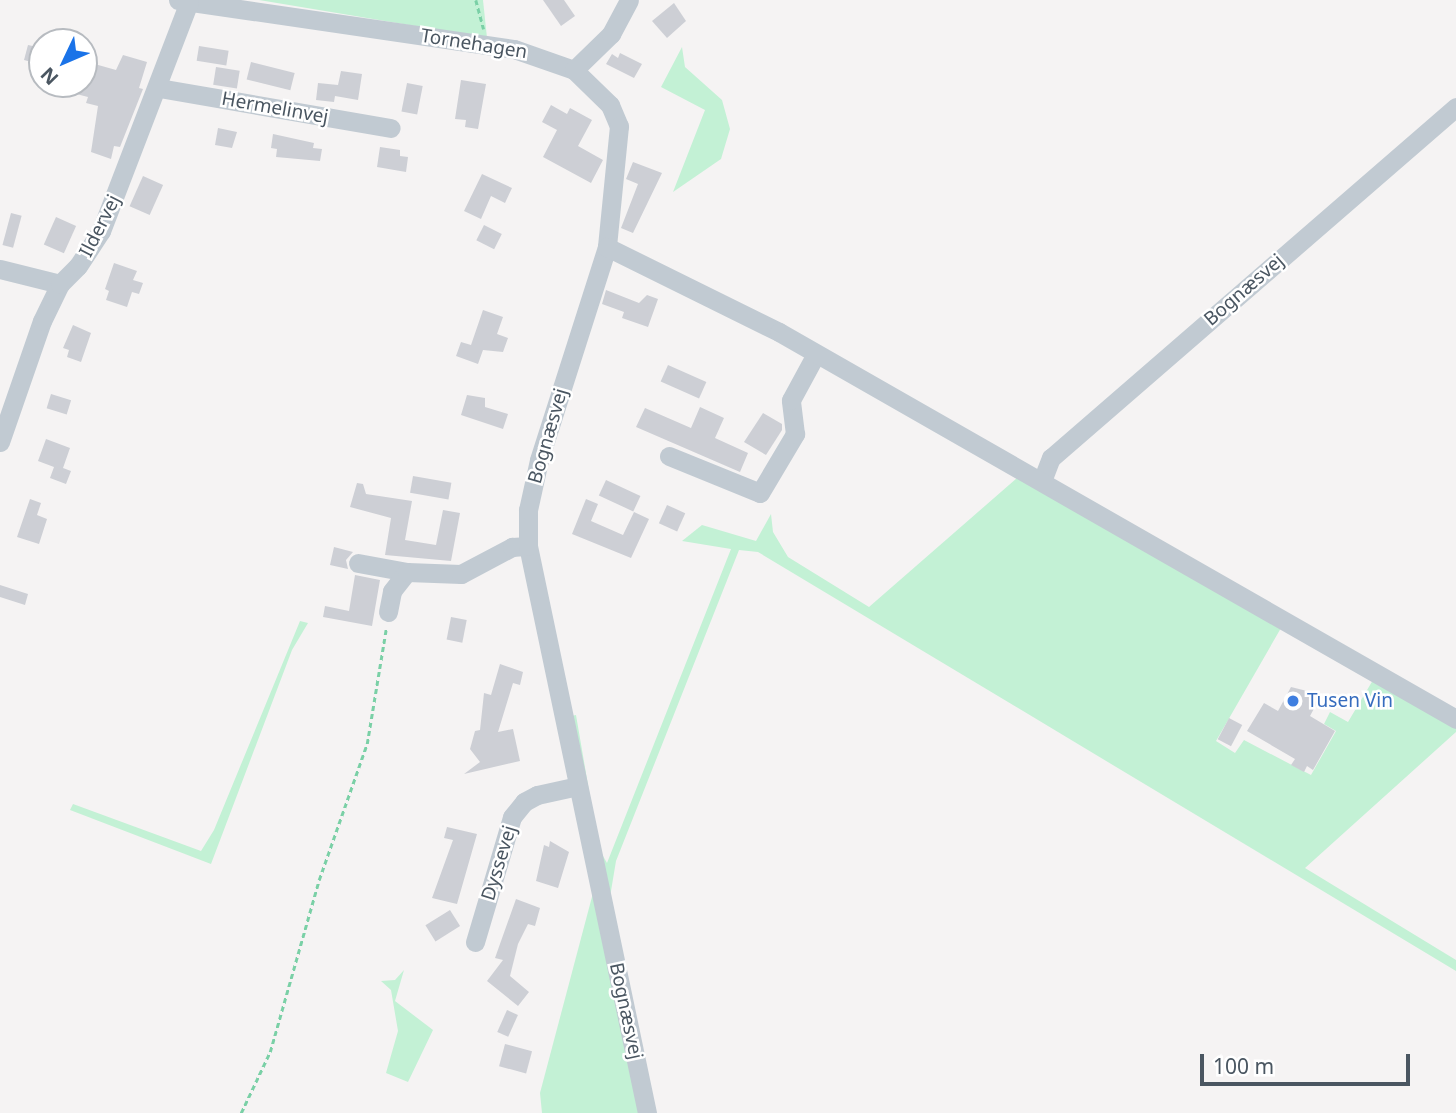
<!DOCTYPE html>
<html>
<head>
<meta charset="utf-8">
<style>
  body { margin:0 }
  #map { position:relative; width:1456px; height:1113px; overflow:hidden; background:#f5f3f3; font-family:"Noto Sans",sans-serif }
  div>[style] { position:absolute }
  .green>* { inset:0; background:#c3f1d5 }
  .building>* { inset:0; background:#cdcfd5; transform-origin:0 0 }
  .path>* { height:2.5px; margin-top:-1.25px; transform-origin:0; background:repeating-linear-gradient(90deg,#7ad0a6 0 5px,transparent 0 8.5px) }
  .minor>* { height:19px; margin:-9.5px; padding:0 9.5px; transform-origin:9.5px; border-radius:9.5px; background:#c1cad2 }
  .dots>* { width:19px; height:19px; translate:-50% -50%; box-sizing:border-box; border:4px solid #fff; border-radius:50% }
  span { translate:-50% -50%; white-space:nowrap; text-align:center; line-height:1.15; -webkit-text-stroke:5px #fff; paint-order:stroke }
  .street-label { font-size:19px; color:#4a5661 }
  .shop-label { font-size:19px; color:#366cbe }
  .left { translate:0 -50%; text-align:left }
  .north { position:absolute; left:28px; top:28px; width:70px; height:70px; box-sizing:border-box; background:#fff; border:2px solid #b7bbc0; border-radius:50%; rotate:226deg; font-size:19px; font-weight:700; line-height:28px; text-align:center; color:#4a5661 }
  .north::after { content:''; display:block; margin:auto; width:24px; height:32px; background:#1a73e8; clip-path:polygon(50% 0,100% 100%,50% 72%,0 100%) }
  .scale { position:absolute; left:1200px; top:1054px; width:210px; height:32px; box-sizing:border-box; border:4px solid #4a5661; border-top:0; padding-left:9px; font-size:21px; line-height:24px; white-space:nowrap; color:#4a5661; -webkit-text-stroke:5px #fff; paint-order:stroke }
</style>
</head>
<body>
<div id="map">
  <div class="green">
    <div style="clip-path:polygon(259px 0,483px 0,487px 38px)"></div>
    <div style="clip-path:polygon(682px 47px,685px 67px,722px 100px,730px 129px,721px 159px,673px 192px,705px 110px,661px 87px)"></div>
    <div style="clip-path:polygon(1017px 478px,1281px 628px,1216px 741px,1235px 753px,1244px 740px,1311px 775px,1336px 731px,1324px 724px,1330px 712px,1348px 722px,1373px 680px,1456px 726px,1456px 732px,1305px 868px,1456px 960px,1456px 971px,758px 552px,739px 550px,616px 861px,610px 897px,567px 717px,576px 715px,599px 849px,607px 863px,731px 549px,682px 541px,702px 525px,756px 541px,771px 514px,773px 532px,788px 557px,869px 607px)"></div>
    <div style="clip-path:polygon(300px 621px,308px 623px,292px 650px,211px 864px,70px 810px,73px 804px,201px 851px,214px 830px)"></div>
    <div style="clip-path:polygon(593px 893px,640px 1113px,542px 1113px,540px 1093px)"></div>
    <div style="clip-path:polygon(404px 970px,395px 1001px,433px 1030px,408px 1082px,386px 1073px,398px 1031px,391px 990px,381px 981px,395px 980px)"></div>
  </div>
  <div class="building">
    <div style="clip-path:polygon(543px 0,564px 0,575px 16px,561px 26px)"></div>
    <div style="clip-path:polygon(674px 3px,686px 21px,667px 38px,652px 21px)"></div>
    <div style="clip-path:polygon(28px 45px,42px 48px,42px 65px,24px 60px)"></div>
    <div style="left:199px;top:46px;width:30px;height:15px;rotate:9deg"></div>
    <div style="clip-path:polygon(620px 53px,642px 64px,634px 78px,606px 64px,612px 54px,618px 58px)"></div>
    <div style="clip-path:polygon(123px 55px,147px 62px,139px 88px,143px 89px,120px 147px,114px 146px,111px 159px,91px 152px,98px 106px,86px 103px,88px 97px,53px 88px,54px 84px,84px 84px,84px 61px,116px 70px)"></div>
    <div style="left:251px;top:62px;width:45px;height:18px;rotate:14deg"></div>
    <div style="left:216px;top:67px;width:24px;height:18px;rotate:9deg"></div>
    <div style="clip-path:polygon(341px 71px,362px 74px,358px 100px,335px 96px,334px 102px,316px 100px,318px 83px,338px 85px)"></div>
    <div style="clip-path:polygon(461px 80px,486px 84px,478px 129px,465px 127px,466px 120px,455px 119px)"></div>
    <div style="left:407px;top:83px;width:16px;height:29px;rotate:11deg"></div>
    <div style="clip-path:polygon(551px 105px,567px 114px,570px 108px,592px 120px,578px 146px,603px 160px,591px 183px,543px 157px,557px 130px,542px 122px)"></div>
    <div style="clip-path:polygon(218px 128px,237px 132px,232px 148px,215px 145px)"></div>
    <div style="clip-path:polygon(273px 134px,314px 143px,313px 148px,322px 149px,320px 161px,276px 157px,277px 149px,271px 148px)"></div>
    <div style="clip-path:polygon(380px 147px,400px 150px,400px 156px,408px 157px,406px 172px,377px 167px)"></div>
    <div style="clip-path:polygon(633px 162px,662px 173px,633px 233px,621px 228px,638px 184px,626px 179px)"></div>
    <div style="clip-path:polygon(482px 174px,512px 188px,505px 203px,491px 196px,481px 219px,464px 211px)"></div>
    <div style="left:143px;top:176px;width:22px;height:33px;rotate:24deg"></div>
    <div style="left:11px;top:213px;width:11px;height:33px;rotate:15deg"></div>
    <div style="left:56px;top:217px;width:22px;height:30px;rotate:24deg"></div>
    <div style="left:484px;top:225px;width:20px;height:17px;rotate:27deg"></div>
    <div style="clip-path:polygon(114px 263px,137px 271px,133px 280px,143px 283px,139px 294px,132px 292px,127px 307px,106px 300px,109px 291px,105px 289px)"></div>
    <div style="clip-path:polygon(606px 290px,639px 303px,647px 295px,658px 299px,648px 327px,622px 318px,624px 312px,602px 304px)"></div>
    <div style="clip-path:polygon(483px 310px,503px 317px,497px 334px,508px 338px,503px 352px,483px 350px,478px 364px,456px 356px,461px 342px,471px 345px)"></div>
    <div style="clip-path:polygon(73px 325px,91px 333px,81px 362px,67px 357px,69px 350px,63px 348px)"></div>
    <div style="left:668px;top:365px;width:42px;height:18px;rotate:24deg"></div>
    <div style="left:51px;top:394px;width:21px;height:15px;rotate:17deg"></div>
    <div style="clip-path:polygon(467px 395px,485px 398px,485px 407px,508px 414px,503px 429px,461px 415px)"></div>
    <div style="clip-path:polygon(700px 407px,724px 418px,715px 438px,748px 453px,740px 472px,636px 427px,645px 408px,691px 428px)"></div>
    <div style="clip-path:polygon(763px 413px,782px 424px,782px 430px,766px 455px,744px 442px)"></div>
    <div style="clip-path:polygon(46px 439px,70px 448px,63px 468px,71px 471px,66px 484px,50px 478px,54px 467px,38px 461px)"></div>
    <div style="left:413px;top:476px;width:39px;height:17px;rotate:10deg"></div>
    <div style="left:606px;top:480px;width:38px;height:17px;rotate:25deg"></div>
    <div style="clip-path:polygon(357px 483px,363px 484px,366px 494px,412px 501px,405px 540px,436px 545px,443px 510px,460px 513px,451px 561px,385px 555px,391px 518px,350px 507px)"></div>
    <div style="clip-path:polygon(30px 499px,41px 503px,37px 515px,47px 519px,39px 544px,17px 537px)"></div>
    <div style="clip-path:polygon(586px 499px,598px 504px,591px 521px,623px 535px,634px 512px,649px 519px,631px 558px,572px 534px)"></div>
    <div style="left:667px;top:505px;width:20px;height:20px;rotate:24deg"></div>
    <div style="clip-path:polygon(334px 547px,353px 552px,346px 560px,348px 569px,330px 565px)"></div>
    <div style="clip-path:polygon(355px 575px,380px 580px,372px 626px,323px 617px,325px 606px,349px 611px)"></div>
    <div style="clip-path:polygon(0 585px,28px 594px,25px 605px,0 597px)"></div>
    <div style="left:451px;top:617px;width:16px;height:23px;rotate:11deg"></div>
    <div style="clip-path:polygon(500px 664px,523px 672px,520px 685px,513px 683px,498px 732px,513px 729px,520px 761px,464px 774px,480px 762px,470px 749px,475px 731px,480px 730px,484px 693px,491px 695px)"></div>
    <div style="clip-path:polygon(1291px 687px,1307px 691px,1317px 703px,1310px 716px,1335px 731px,1313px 770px,1307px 766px,1304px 772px,1291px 765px,1295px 759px,1247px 731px,1264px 703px,1278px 711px)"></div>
    <div style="left:1229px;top:718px;width:15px;height:24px;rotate:28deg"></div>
    <div style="clip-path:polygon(447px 827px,477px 834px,457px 904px,432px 898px,453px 840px,444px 838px)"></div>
    <div style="clip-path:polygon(550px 841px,569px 852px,558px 888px,536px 881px,544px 845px,549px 847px)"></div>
    <div style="clip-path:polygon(516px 899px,540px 908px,535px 926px,528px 924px,518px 944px,510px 976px,529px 992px,518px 1006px,487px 981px,503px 960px,495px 958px)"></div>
    <div style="left:450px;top:910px;width:19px;height:29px;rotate:58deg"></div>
    <div style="left:507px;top:1010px;width:12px;height:24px;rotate:24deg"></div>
    <div style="left:505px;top:1044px;width:28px;height:23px;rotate:15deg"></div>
  </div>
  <div class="path">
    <div style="left:476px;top:0;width:30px;rotate:75deg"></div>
    <div style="left:241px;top:1113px;width:68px;rotate:-64.6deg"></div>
    <div style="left:270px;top:1052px;width:179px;rotate:-74.1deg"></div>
    <div style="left:319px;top:880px;width:144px;rotate:-70.6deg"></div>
    <div style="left:367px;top:744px;width:117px;rotate:-80.6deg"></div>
  </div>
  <div class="minor">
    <div style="left:178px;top:0;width:340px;rotate:8.3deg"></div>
    <div style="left:514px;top:49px;width:64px;rotate:19.3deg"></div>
    <div style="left:574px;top:70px;width:50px;rotate:44.2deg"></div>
    <div style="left:610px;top:105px;width:23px;rotate:67deg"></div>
    <div style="left:619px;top:126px;width:122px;rotate:95.7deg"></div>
    <div style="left:574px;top:70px;width:52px;rotate:-44.2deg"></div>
    <div style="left:611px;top:34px;width:38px;rotate:-62deg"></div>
    <div style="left:159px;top:88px;width:235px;rotate:9.8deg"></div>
    <div style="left:0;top:269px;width:62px;rotate:14deg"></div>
    <div style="left:0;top:442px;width:128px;rotate:-70.9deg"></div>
    <div style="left:42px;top:321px;width:41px;rotate:-64.1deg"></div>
    <div style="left:60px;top:284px;width:25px;rotate:-45deg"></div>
    <div style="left:78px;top:266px;width:42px;rotate:-56.7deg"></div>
    <div style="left:101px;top:231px;width:245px;rotate:-69deg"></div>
    <div style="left:669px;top:456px;width:98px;rotate:22.1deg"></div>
    <div style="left:760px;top:493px;width:69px;rotate:-59.3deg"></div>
    <div style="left:795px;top:434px;width:34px;rotate:-97deg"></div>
    <div style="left:791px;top:400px;width:52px;rotate:-61.5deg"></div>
    <div style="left:1042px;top:481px;width:25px;rotate:-69deg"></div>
    <div style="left:1051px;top:458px;width:536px;rotate:-40.91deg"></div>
    <div style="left:358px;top:563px;width:50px;rotate:10.4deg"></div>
    <div style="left:388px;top:612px;width:21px;rotate:-79deg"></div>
    <div style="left:392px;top:591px;width:24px;rotate:-52deg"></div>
    <div style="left:407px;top:572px;width:54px;rotate:2.1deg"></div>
    <div style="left:461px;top:574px;width:58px;rotate:-27.9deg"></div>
    <div style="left:512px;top:547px;width:16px;rotate:-4deg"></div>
    <div style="left:475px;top:942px;width:130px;rotate:-73.5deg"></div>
    <div style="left:512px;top:817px;width:19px;rotate:-51deg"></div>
    <div style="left:524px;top:802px;width:15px;rotate:-28deg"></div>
    <div style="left:537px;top:795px;width:42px;rotate:-12.4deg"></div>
    <div style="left:647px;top:1113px;width:579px;rotate:-101.85deg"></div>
    <div style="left:528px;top:546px;width:36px;rotate:-90deg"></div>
    <div style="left:528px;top:510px;width:51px;rotate:-77.6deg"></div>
    <div style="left:539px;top:460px;width:224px;rotate:-72.3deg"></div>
    <div style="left:607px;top:247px;width:192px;rotate:26.3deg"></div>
    <div style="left:779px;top:332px;width:780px;rotate:29.75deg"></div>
  </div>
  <div class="dots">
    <div style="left:1293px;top:701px;background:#3f7fe0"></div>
  </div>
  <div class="street-label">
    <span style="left:474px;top:44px;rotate:9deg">Tornehagen</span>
    <span style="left:275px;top:108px;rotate:10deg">Hermelinvej</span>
    <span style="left:100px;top:226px;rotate:-63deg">Ildervej</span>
    <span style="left:1244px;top:290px;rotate:-41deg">Bognæsvej</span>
    <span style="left:548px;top:436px;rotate:-74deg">Bognæsvej</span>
    <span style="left:499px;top:863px;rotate:-73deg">Dyssevej</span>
    <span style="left:626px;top:1011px;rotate:78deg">Bognæsvej</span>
  </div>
  <div class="shop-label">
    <span class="left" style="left:1307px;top:701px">Tusen Vin</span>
  </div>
  <div class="north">N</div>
  <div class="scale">100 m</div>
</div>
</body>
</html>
